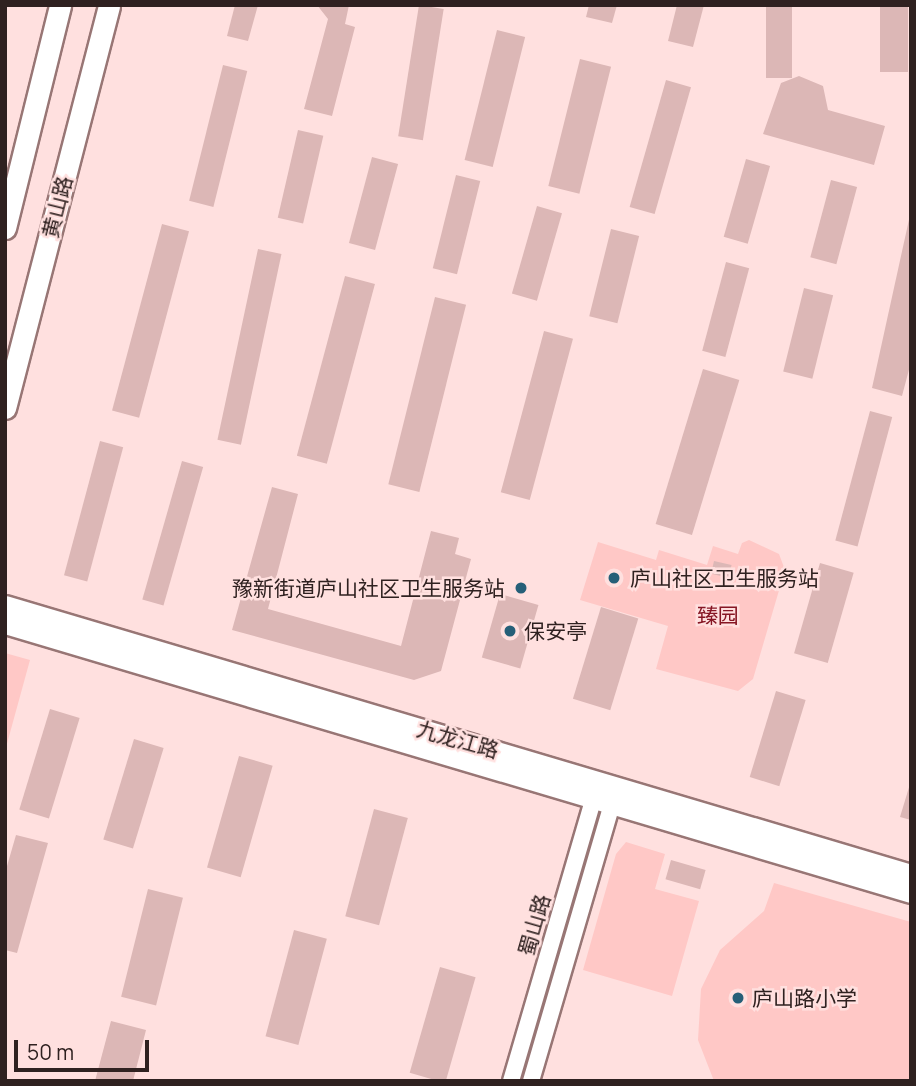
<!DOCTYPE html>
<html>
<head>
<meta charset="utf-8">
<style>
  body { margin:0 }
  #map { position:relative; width:916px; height:1086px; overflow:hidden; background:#ffe0df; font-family:Manrope,"Noto Sans SC",sans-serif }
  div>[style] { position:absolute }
  .green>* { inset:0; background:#ffc8c6 }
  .building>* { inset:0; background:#dcb7b6; transform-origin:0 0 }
  .roads { filter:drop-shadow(2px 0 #987675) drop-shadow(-2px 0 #987675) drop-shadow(0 2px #987675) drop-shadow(0 -2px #987675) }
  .street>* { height:16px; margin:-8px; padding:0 8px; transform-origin:8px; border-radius:8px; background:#fff }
  .secondary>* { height:21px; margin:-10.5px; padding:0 10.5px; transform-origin:10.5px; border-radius:10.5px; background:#fff }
  .dots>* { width:19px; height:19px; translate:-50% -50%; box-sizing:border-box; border:4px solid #ffe0df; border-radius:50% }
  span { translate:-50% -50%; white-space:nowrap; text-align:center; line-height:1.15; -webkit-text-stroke:5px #ffe0df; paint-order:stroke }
  .street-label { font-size:21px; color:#2f2120 }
  .poi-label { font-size:21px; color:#2f2120 }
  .left { translate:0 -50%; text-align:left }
  .right { translate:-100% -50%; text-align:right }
  .park-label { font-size:21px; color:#861624 }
  .frame { position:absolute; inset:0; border:7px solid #2f2120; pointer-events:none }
  .scale { position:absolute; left:14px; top:1040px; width:135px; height:32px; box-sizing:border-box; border:4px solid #2f2120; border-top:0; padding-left:9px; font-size:21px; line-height:24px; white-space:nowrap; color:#2f2120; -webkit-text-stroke:5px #ffe0df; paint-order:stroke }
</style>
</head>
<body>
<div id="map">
  <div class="green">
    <div style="clip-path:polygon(749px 540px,779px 554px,785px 570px,753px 679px,738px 691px,656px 669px,668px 626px,580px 600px,598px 542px,656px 560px,659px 550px,707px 565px,713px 546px,738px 554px,742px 543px)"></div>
    <div style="clip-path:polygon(5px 653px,30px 660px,5px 751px)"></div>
    <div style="clip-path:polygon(626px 842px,665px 854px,655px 889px,699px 901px,672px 996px,583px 970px,616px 854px)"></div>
    <div style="clip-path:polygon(774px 883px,911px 922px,911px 1081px,714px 1081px,698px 1040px,701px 989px,720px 950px,764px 911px)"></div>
  </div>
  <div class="building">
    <div style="clip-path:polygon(235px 5px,258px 5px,248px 41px,227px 36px)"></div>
    <div style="clip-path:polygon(317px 5px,349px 5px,345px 24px,355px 27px,332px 116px,304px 109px,328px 19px)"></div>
    <div style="left:419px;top:5px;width:25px;height:133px;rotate:9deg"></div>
    <div style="clip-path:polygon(589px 5px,617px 5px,612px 23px,586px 17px)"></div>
    <div style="clip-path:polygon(677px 5px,704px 5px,693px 47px,668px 41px)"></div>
    <div style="left:766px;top:5px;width:26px;height:73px"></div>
    <div style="left:880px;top:5px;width:28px;height:67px"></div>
    <div style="left:497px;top:30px;width:29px;height:134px;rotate:14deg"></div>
    <div style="left:580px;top:59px;width:32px;height:131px;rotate:14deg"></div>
    <div style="left:223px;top:65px;width:25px;height:140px;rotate:14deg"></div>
    <div style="clip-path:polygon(799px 76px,823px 86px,828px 110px,885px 126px,874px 165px,763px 134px,781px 83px)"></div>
    <div style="left:666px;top:80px;width:26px;height:132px;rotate:16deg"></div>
    <div style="left:298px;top:130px;width:26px;height:90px;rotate:13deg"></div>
    <div style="left:372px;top:157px;width:27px;height:89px;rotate:15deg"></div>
    <div style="left:746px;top:159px;width:25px;height:81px;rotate:16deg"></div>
    <div style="left:456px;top:175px;width:25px;height:96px;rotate:14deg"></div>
    <div style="left:831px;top:180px;width:27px;height:80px;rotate:15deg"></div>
    <div style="left:537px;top:206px;width:26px;height:91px;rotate:16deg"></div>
    <div style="clip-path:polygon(910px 215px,911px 362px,902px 396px,872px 388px)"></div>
    <div style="left:162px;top:224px;width:28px;height:193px;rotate:15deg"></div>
    <div style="left:611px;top:229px;width:29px;height:90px;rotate:14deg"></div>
    <div style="left:258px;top:249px;width:24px;height:195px;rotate:12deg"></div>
    <div style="left:726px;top:262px;width:24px;height:92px;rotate:15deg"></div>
    <div style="left:345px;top:276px;width:31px;height:186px;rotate:15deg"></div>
    <div style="left:804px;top:288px;width:30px;height:86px;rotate:14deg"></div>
    <div style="left:435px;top:297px;width:32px;height:193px;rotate:14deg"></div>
    <div style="left:544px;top:331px;width:30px;height:167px;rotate:15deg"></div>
    <div style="left:703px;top:369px;width:38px;height:162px;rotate:17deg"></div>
    <div style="left:870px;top:411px;width:23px;height:134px;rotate:15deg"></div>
    <div style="left:100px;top:441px;width:24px;height:139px;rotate:15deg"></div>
    <div style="left:182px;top:461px;width:22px;height:144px;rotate:16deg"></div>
    <div style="clip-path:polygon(272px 487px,298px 494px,268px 609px,401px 646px,431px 531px,459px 538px,455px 554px,471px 559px,441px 671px,414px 680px,232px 630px)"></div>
    <div style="left:714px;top:561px;width:18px;height:13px;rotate:13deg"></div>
    <div style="left:820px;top:563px;width:35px;height:94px;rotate:16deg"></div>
    <div style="left:500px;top:594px;width:40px;height:66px;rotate:16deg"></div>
    <div style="left:601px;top:607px;width:39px;height:96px;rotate:17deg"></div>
    <div style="left:776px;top:691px;width:31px;height:90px;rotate:17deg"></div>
    <div style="left:50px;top:709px;width:31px;height:105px;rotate:17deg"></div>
    <div style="left:134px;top:739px;width:31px;height:105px;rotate:17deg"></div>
    <div style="left:239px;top:756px;width:35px;height:116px;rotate:16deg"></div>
    <div style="clip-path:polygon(910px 784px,911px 784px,911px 820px,900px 817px)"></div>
    <div style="left:374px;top:809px;width:35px;height:111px;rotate:15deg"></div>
    <div style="clip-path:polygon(16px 835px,48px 843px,17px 953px,5px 950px,5px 873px)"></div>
    <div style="left:671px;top:860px;width:36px;height:20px;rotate:16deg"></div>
    <div style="left:148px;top:889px;width:36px;height:111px;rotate:14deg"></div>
    <div style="left:294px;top:930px;width:34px;height:110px;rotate:15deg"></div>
    <div style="left:440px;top:967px;width:37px;height:110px;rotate:16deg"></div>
    <div style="clip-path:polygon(111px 1021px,146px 1030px,133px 1081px,95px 1081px)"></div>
  </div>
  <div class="roads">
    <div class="street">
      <div style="left:511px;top:1081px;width:306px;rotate:-73.7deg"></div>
      <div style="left:531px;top:1081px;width:299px;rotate:-73.7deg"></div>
    </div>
    <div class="secondary">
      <div style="left:5px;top:228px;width:230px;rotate:-76.1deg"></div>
      <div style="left:5px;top:408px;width:416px;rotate:-75.5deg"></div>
      <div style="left:5px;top:606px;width:945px;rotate:16.54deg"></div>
      <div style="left:5px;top:623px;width:945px;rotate:16.54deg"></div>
    </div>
  </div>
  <div class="dots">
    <div style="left:614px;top:578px;background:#265f78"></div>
    <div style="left:521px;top:588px;background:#265f78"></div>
    <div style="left:510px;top:631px;background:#265f78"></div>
    <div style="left:738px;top:998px;background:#265f78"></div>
  </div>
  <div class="street-label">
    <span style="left:57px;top:207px;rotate:-76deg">黄山路</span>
    <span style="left:458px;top:739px;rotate:16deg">九龙江路</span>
    <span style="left:534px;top:925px;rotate:-74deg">蜀山路</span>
  </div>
  <div class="poi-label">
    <span class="left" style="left:630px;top:578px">庐山社区卫生服务站</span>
    <span class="right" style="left:505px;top:588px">豫新街道庐山社区卫生服务站</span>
    <span class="left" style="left:524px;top:631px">保安亭</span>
    <span class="left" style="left:752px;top:998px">庐山路小学</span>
  </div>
  <div class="park-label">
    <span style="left:718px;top:615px">臻园</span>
  </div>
  <div class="frame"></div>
  <div class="scale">50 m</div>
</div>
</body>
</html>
